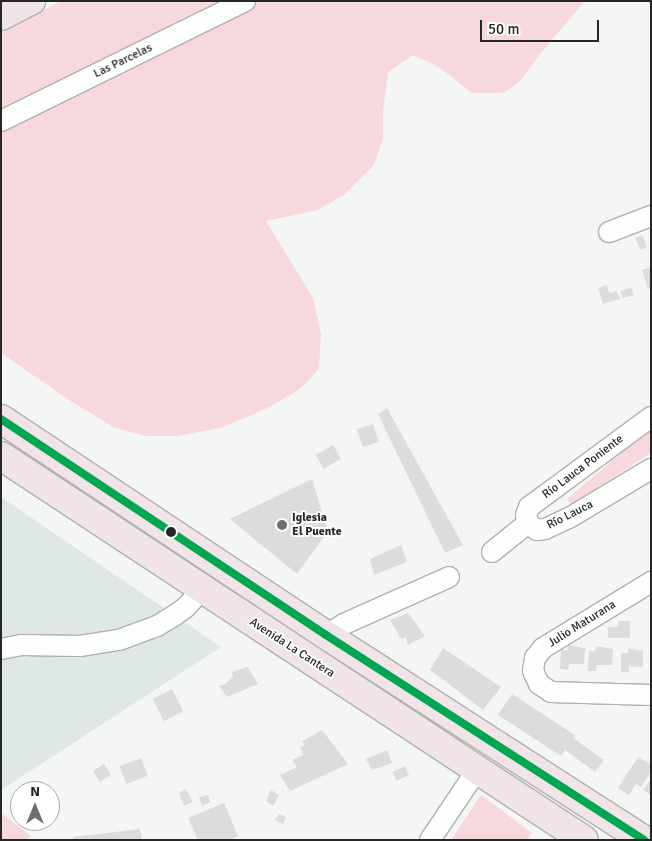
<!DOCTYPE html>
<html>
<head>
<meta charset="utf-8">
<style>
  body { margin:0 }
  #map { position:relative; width:652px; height:841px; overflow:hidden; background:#f4f6f5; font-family:Signika,sans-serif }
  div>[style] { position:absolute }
  .built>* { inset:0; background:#e0e8e6 }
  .green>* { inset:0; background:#f7d8dc }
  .building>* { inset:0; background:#dbdcdc; transform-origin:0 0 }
  .roads { filter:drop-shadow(1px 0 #afb1b0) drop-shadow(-1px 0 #afb1b0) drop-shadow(0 1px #afb1b0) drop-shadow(0 -1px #afb1b0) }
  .minor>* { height:20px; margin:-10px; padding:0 10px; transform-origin:10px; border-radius:10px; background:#fdfefe }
  .highway>* { height:28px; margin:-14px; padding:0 14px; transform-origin:14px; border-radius:14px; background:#f0e4e6 }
  .bus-1>* { height:8px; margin:-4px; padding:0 4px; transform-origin:4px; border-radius:4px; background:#00a651 }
  .dots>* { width:14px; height:14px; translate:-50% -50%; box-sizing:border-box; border:2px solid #fff; border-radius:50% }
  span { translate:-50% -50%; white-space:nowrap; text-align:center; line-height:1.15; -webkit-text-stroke:4px #fff; paint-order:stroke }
  .street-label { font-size:12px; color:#252726 }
  .poi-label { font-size:12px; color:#252726; font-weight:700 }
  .left { translate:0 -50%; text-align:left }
  .frame { position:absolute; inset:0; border:2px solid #252726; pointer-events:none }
  .north { position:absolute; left:10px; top:781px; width:50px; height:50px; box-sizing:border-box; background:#fff; border:1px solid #a8a9a8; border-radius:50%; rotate:0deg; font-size:14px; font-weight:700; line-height:20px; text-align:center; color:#252726 }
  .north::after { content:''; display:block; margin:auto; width:18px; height:22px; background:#6d6f6e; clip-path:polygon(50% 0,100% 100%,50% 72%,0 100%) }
  .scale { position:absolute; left:480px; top:20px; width:119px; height:22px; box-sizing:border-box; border:2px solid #252726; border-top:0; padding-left:6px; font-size:15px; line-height:18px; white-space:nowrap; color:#252726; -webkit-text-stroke:4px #fff; paint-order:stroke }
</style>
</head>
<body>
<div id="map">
  <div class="built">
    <div style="clip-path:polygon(1px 497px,221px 647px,1px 790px)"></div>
  </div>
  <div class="green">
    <div style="clip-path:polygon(61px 1px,585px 1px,541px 53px,521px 80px,503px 93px,472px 93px,439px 67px,413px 55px,388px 72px,383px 111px,383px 138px,374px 165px,345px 194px,318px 210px,266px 221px,313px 298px,321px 334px,319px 369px,301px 388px,270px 407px,220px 428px,178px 436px,146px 436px,115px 428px,72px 402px,1px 353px,1px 32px)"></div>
    <div style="clip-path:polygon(651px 428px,651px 453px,571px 505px,567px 499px)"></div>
    <div style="clip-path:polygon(481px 795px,532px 833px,527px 840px,451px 840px)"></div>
    <div style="clip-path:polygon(1px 813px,31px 836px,26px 840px,1px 840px)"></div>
  </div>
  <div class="building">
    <div style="clip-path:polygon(642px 235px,647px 247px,641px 250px,635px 238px)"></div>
    <div style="clip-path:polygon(651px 267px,651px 288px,648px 289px,642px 270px)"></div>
    <div style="clip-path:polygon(607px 285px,609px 293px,617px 291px,620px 299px,603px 304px,598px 288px)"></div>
    <div style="clip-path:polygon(631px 288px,634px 295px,623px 298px,620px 291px)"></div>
    <div style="clip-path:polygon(387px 408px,463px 545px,445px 553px,378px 414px)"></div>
    <div style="left:373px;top:424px;width:19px;height:17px;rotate:72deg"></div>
    <div style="left:333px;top:445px;width:16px;height:20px;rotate:60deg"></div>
    <div style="clip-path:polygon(312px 479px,328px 531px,297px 574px,230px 519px)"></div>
    <div style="clip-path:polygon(401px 545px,407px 562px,374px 575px,370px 559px)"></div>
    <div style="clip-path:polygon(408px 613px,425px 636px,408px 645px,406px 638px,401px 639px,390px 620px)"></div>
    <div style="clip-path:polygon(618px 621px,630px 621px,630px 638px,608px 638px,608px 627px,618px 627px)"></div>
    <div style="clip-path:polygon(568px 645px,585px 648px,584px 664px,569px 664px,568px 670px,560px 669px,561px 650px,568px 650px)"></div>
    <div style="clip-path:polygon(596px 646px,613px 649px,612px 665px,597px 665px,596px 671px,588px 671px,589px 651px,595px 651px)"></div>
    <div style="clip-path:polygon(443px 648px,501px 687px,483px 710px,430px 670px)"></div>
    <div style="clip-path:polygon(628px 648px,643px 651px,643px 667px,629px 666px,629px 672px,621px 672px,621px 653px,628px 653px)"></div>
    <div style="clip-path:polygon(248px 667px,258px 684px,227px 697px,219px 686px,225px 684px,233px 676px,232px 672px)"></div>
    <div style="left:172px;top:689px;width:25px;height:22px;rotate:63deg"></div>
    <div style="clip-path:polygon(512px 694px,575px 735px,573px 738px,604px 760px,595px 772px,565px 750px,561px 756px,498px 715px)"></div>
    <div style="clip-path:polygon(322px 730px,348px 764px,290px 791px,280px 775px,297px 767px,292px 760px,303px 755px,300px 747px,305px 745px,302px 741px)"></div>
    <div style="clip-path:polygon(387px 750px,392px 763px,372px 770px,366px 759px)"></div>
    <div style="clip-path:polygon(638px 757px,651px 765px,651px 772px,641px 787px,636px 784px,629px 795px,618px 788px)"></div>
    <div style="left:141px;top:758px;width:19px;height:23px;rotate:69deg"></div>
    <div style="left:104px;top:764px;width:13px;height:13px;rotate:58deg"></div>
    <div style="left:405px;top:766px;width:10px;height:14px;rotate:66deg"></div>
    <div style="clip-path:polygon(651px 779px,651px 795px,643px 790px)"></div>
    <div style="clip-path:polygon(186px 789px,193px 802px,184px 806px,179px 793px)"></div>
    <div style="clip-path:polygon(271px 790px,279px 795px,273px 806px,266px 801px)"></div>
    <div style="clip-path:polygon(208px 795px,210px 802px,202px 806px,199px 797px)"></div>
    <div style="clip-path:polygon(224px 803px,238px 836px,230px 840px,198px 840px,188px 818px)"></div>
    <div style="clip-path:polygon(279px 814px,286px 817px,283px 824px,275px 820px)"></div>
    <div style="clip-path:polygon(140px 829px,142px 840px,73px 840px,73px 837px)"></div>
  </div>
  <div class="roads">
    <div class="minor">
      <div style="left:1px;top:121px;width:272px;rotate:-26.2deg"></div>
      <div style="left:609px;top:232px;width:45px;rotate:-20.9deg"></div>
      <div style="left:528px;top:523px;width:8px;rotate:-104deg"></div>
      <div style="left:526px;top:515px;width:9px;rotate:-69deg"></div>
      <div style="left:529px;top:507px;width:152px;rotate:-36.4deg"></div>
      <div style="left:528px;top:523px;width:11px;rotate:38deg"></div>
      <div style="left:537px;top:530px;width:8px;rotate:-7deg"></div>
      <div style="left:545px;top:529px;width:26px;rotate:-25deg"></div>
      <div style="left:569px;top:518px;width:96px;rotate:-30.9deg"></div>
      <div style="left:492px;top:552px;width:46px;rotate:-38.9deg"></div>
      <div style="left:651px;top:582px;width:127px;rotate:148.6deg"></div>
      <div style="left:543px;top:648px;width:13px;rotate:129deg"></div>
      <div style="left:535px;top:658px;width:13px;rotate:99deg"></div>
      <div style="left:533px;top:671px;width:14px;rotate:65deg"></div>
      <div style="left:539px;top:684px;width:14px;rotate:34deg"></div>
      <div style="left:551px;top:692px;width:100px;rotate:1.7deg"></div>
      <div style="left:326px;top:635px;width:21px;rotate:-31deg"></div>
      <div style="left:344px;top:624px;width:115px;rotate:-24.1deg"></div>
      <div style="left:1px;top:649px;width:20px;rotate:-11deg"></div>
      <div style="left:21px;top:645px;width:59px;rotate:1deg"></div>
      <div style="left:80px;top:646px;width:39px;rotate:-9deg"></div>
      <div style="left:119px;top:640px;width:40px;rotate:-20.2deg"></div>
      <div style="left:157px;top:626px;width:21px;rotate:-31deg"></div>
      <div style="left:175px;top:615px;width:12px;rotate:-35deg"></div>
      <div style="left:185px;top:608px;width:26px;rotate:-47deg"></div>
      <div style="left:430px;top:840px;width:84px;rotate:-56.1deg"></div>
    </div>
    <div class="highway">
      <div style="left:1px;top:16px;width:34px;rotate:-27deg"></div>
      <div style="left:1px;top:419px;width:390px;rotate:33.6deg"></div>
      <div style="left:326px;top:635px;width:378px;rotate:32.8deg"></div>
      <div style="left:1px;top:456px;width:698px;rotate:33.37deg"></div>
    </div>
  </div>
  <div class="bus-1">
    <div style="left:1px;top:419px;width:390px;rotate:33.6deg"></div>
    <div style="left:326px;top:635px;width:378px;rotate:32.8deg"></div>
  </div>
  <div class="dots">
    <div style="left:282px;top:525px;background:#6d6f6e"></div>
    <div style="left:171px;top:532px;background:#252726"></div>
  </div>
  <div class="street-label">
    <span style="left:123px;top:61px;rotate:-26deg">Las Parcelas</span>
    <span style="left:583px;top:467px;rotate:-37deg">Río Lauca Poniente</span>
    <span style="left:570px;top:515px;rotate:-27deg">Río Lauca</span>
    <span style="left:582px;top:624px;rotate:-32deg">Julio Maturana</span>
    <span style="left:292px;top:648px;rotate:33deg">Avenida La Cantera</span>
  </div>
  <div class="poi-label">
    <span class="left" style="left:292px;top:525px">Iglesia<br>El Puente</span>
  </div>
  <div class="frame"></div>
  <div class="north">N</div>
  <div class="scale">50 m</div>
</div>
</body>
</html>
